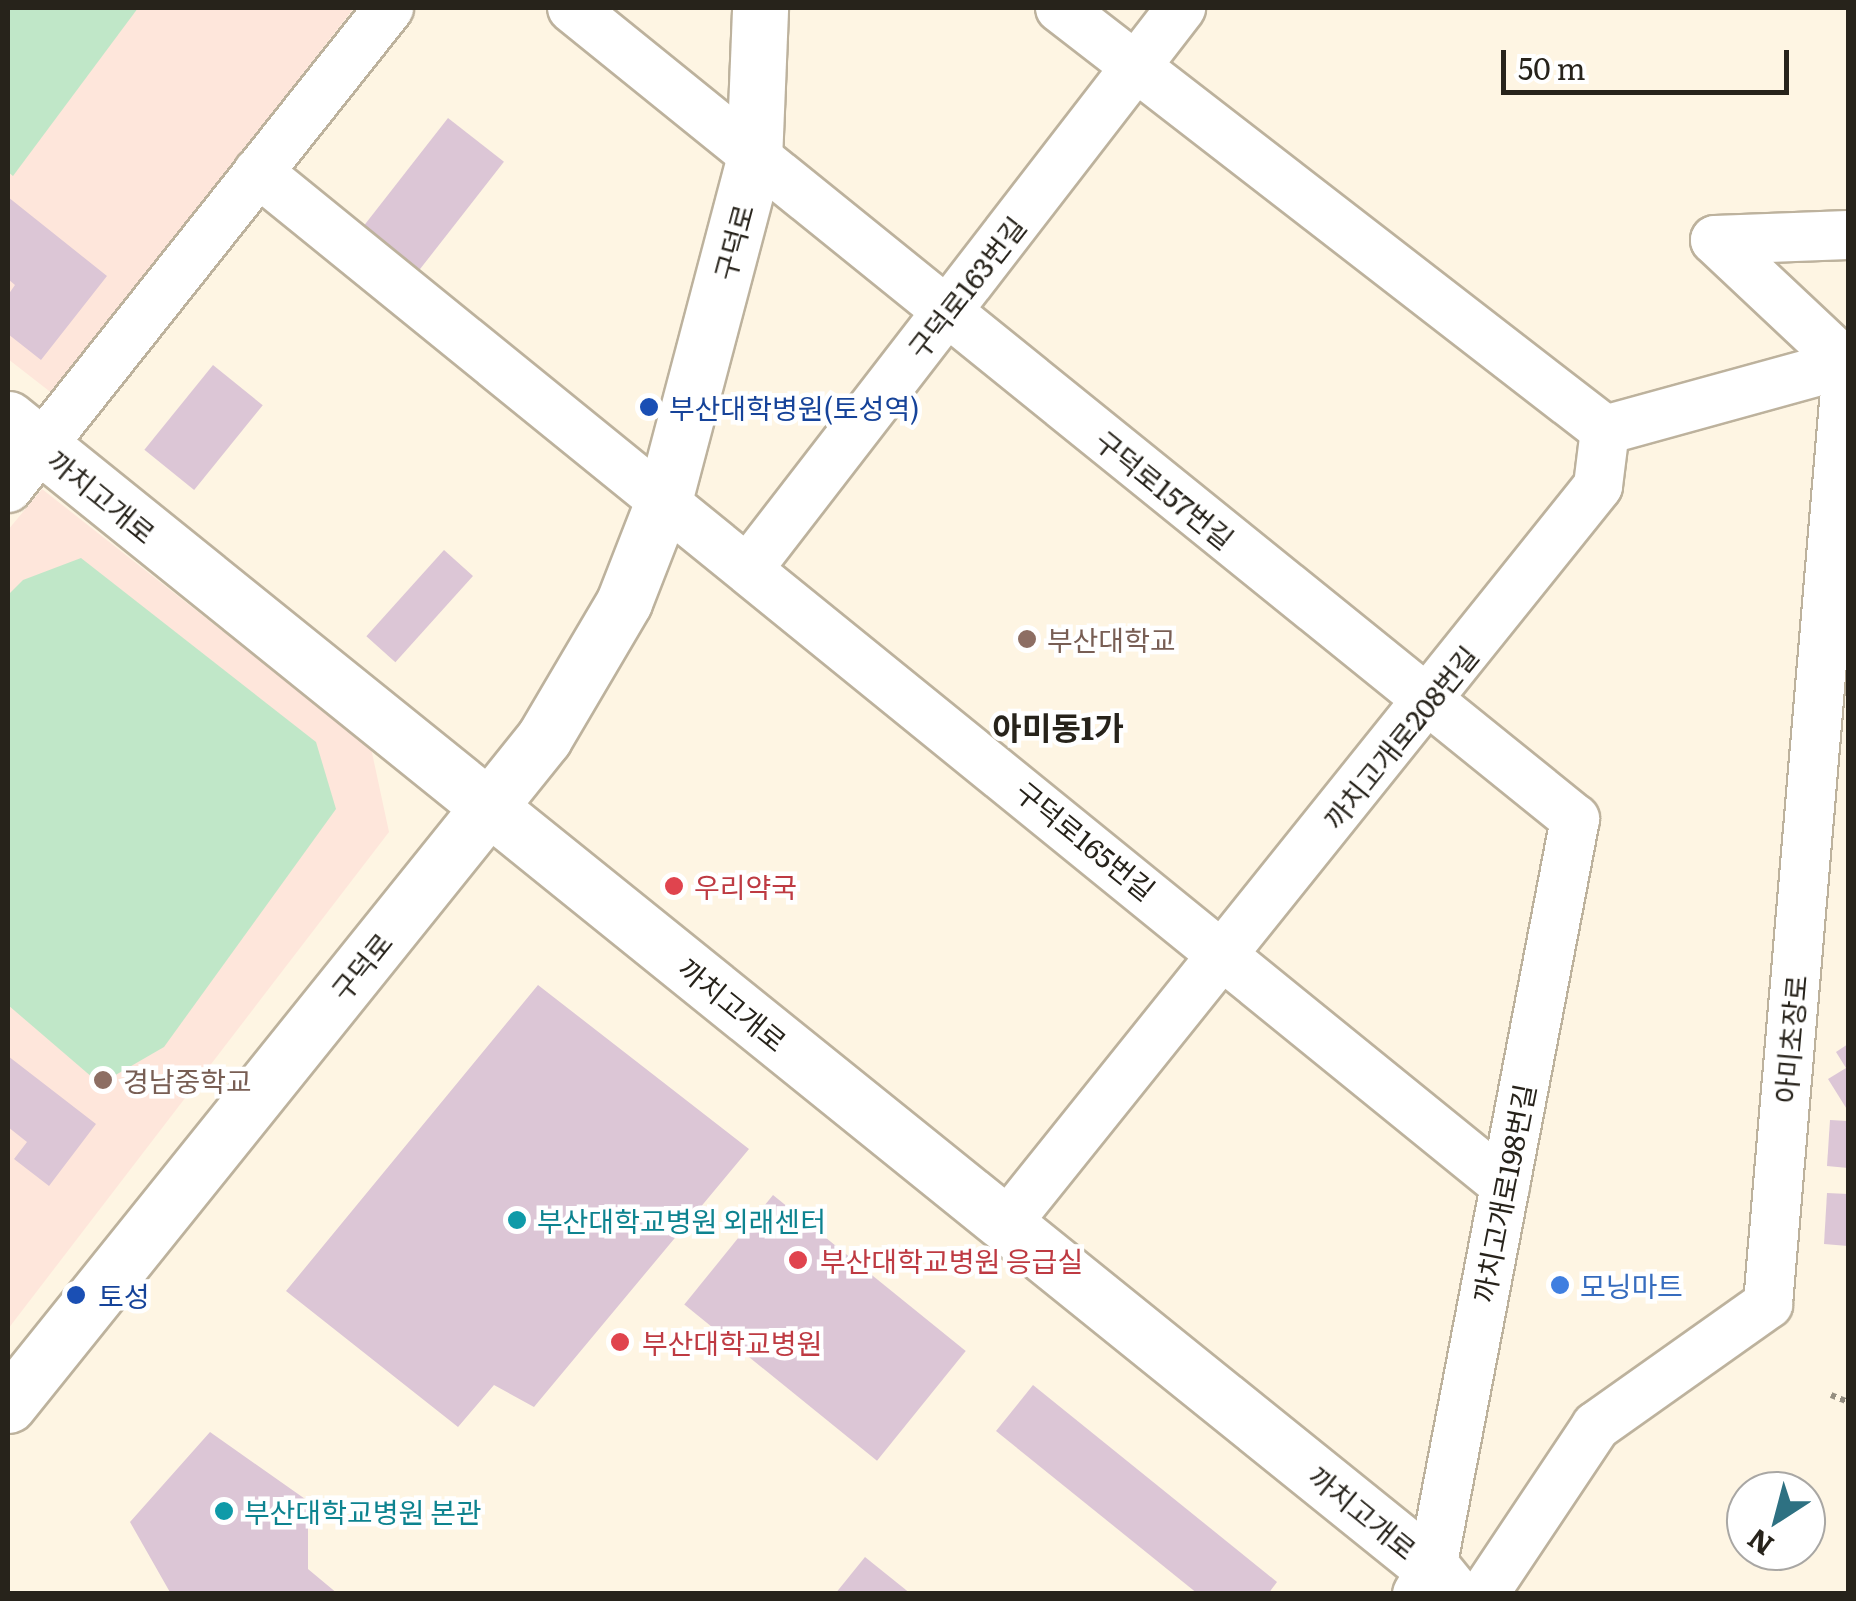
<!DOCTYPE html>
<html>
<head>
<meta charset="utf-8">
<style>
  body { margin:0 }
  #map { position:relative; width:1856px; height:1601px; overflow:hidden; background:#fef5e3; font-family:Literata,"Noto Sans KR",serif }
  div>[style] { position:absolute }
  .education>* { inset:0; background:#fee6db }
  .green>* { inset:0; background:#c0e7c8 }
  .building>* { inset:0; background:#dcc6d6; transform-origin:0 0 }
  .path>* { height:6px; margin-top:-3px; transform-origin:0; background:repeating-linear-gradient(90deg,#958e81 0 5px,transparent 0 10px) }
  .roads { filter:drop-shadow(2px 0 #bdb29d) drop-shadow(-2px 0 #bdb29d) drop-shadow(0 2px #bdb29d) drop-shadow(0 -2px #bdb29d) }
  .minor>* { height:48px; margin:-24px; padding:0 24px; transform-origin:24px; border-radius:24px; background:#fff }
  .major>* { height:55px; margin:-27.5px; padding:0 27.5px; transform-origin:27.5px; border-radius:27.5px; background:#fff }
  .dots>* { width:28px; height:28px; translate:-50% -50%; box-sizing:border-box; border:5px solid #fff; border-radius:50% }
  span { translate:-50% -50%; white-space:nowrap; text-align:center; line-height:1.15; -webkit-text-stroke:9px #fff; paint-order:stroke }
  .street-label { font-size:28px; color:#27231b }
  .transit-label { font-size:28px; color:#164399 }
  .left { translate:0 -50%; text-align:left }
  .education-label { font-size:28px; color:#785e54 }
  .health-label { font-size:28px; color:#be3a42 }
  .culture-label { font-size:28px; color:#0d838f }
  .shop-label { font-size:28px; color:#366cbe }
  .quarter-label { font-size:32px; color:#27231b; font-weight:700 }
  .frame { position:absolute; inset:0; border:10px solid #27231b; pointer-events:none }
  .north { position:absolute; left:1726px; top:1471px; width:100px; height:100px; box-sizing:border-box; background:#fff; border:2px solid #a9a7a4; border-radius:50%; rotate:216deg; font-size:28px; font-weight:700; line-height:40px; text-align:center; color:#27231b }
  .north::after { content:''; display:block; margin:auto; width:35px; height:45px; background:#2e7182; clip-path:polygon(50% 0,100% 100%,50% 72%,0 100%) }
  .scale { position:absolute; left:1501px; top:50px; width:288px; height:45px; box-sizing:border-box; border:5px solid #27231b; border-top:0; padding-left:12px; font-size:30px; line-height:35px; white-space:nowrap; color:#27231b; -webkit-text-stroke:8px #fff; paint-order:stroke }
</style>
</head>
<body>
<div id="map">
  <div class="education">
    <div style="clip-path:polygon(8px 8px,354px 8px,53px 394px,8px 359px)"></div>
    <div style="clip-path:polygon(42px 489px,371px 748px,389px 832px,8px 1329px,8px 530px)"></div>
  </div>
  <div class="green">
    <div style="clip-path:polygon(8px 8px,138px 8px,13px 176px,8px 172px)"></div>
    <div style="clip-path:polygon(81px 558px,316px 742px,336px 809px,164px 1047px,100px 1084px,8px 1005px,8px 595px,23px 580px)"></div>
  </div>
  <div class="building">
    <div style="left:448px;top:118px;width:71px;height:142px;rotate:38deg"></div>
    <div style="clip-path:polygon(8px 197px,107px 276px,41px 360px,8px 334px,8px 295px,15px 285px,8px 279px)"></div>
    <div style="left:213px;top:365px;width:64px;height:109px;rotate:39deg"></div>
    <div style="left:444px;top:550px;width:39px;height:116px;rotate:42deg"></div>
    <div style="clip-path:polygon(538px 985px,749px 1149px,534px 1407px,494px 1385px,458px 1427px,286px 1291px)"></div>
    <div style="clip-path:polygon(1848px 1044px,1848px 1111px,1828px 1079px,1846px 1068px,1836px 1052px)"></div>
    <div style="clip-path:polygon(8px 1056px,96px 1124px,49px 1186px,14px 1159px,27px 1142px,8px 1127px)"></div>
    <div style="clip-path:polygon(1830px 1120px,1848px 1121px,1848px 1168px,1827px 1166px)"></div>
    <div style="clip-path:polygon(1827px 1193px,1848px 1194px,1848px 1246px,1824px 1244px)"></div>
    <div style="left:773px;top:1195px;width:248px;height:141px;rotate:39deg"></div>
    <div style="clip-path:polygon(1033px 1385px,1277px 1582px,1268px 1594px,1198px 1594px,996px 1431px)"></div>
    <div style="clip-path:polygon(210px 1432px,308px 1501px,308px 1569px,338px 1594px,171px 1594px,130px 1522px)"></div>
    <div style="clip-path:polygon(865px 1557px,911px 1594px,835px 1594px)"></div>
  </div>
  <div class="path">
    <div style="left:1831px;top:1395px;width:18px;rotate:22deg"></div>
  </div>
  <div class="roads">
    <div class="minor">
      <div style="left:572px;top:8px;width:1290px;rotate:38.96deg"></div>
      <div style="left:1575px;top:819px;width:763px;rotate:100.81deg"></div>
      <div style="left:1432px;top:1568px;width:30px;rotate:120deg"></div>
      <div style="left:1060px;top:8px;width:689px;rotate:37.75deg"></div>
      <div style="left:258px;top:172px;width:1607px;rotate:39.09deg"></div>
      <div style="left:1847px;top:364px;width:181px;rotate:-136.8deg"></div>
      <div style="left:1715px;top:240px;width:133px;rotate:-2.2deg"></div>
      <div style="left:8px;top:488px;width:613px;rotate:-51.56deg"></div>
      <div style="left:751px;top:565px;width:704px;rotate:-52.33deg"></div>
      <div style="left:1006px;top:1224px;width:946px;rotate:-51.26deg"></div>
      <div style="left:1598px;top:486px;width:56px;rotate:-82.9deg"></div>
      <div style="left:1605px;top:430px;width:252px;rotate:-15.4deg"></div>
      <div style="left:1484px;top:1594px;width:202px;rotate:-56.3deg"></div>
      <div style="left:1596px;top:1426px;width:211px;rotate:-35.3deg"></div>
      <div style="left:1768px;top:1304px;width:951px;rotate:-85.18deg"></div>
    </div>
    <div class="major">
      <div style="left:8px;top:419px;width:1830px;rotate:38.9deg"></div>
      <div style="left:1432px;top:1568px;width:33px;rotate:51deg"></div>
      <div style="left:8px;top:1405px;width:856px;rotate:-51.21deg"></div>
      <div style="left:544px;top:738px;width:158px;rotate:-59.5deg"></div>
      <div style="left:624px;top:602px;width:113px;rotate:-68.7deg"></div>
      <div style="left:665px;top:497px;width:349px;rotate:-75.2deg"></div>
      <div style="left:754px;top:160px;width:152px;rotate:-87.7deg"></div>
    </div>
  </div>
  <div class="dots">
    <div style="left:649px;top:407px;background:#1a4fb4"></div>
    <div style="left:1027px;top:639px;background:#8d6e63"></div>
    <div style="left:674px;top:886px;background:#e0444e"></div>
    <div style="left:103px;top:1080px;background:#8d6e63"></div>
    <div style="left:517px;top:1220px;background:#0f9aa8"></div>
    <div style="left:798px;top:1260px;background:#e0444e"></div>
    <div style="left:1560px;top:1285px;background:#3f7fe0"></div>
    <div style="left:76px;top:1295px;background:#1a4fb4"></div>
    <div style="left:620px;top:1342px;background:#e0444e"></div>
    <div style="left:224px;top:1511px;background:#0f9aa8"></div>
  </div>
  <div class="street-label">
    <span style="left:733px;top:242px;rotate:-75deg">구덕로</span>
    <span style="left:966px;top:287px;rotate:-52deg">구덕로163번길</span>
    <span style="left:1165px;top:489px;rotate:39deg">구덕로157번길</span>
    <span style="left:102px;top:496px;rotate:39deg">까치고개로</span>
    <span style="left:1400px;top:737px;rotate:-51deg">까치고개로208번길</span>
    <span style="left:1086px;top:840px;rotate:39deg">구덕로165번길</span>
    <span style="left:361px;top:966px;rotate:-51deg">구덕로</span>
    <span style="left:733px;top:1004px;rotate:39deg">까치고개로</span>
    <span style="left:1790px;top:1039px;rotate:-85deg">아미초장로</span>
    <span style="left:1503px;top:1193px;rotate:-79deg">까치고개로198번길</span>
    <span style="left:1363px;top:1512px;rotate:39deg">까치고개로</span>
  </div>
  <div class="transit-label">
    <span class="left" style="left:669px;top:407px">부산대학병원(토성역)</span>
    <span class="left" style="left:98px;top:1295px">토성</span>
  </div>
  <div class="education-label">
    <span class="left" style="left:1047px;top:639px">부산대학교</span>
    <span class="left" style="left:123px;top:1080px">경남중학교</span>
  </div>
  <div class="health-label">
    <span class="left" style="left:694px;top:886px">우리약국</span>
    <span class="left" style="left:820px;top:1260px">부산대학교병원 응급실</span>
    <span class="left" style="left:642px;top:1342px">부산대학교병원</span>
  </div>
  <div class="culture-label">
    <span class="left" style="left:537px;top:1220px">부산대학교병원 외래센터</span>
    <span class="left" style="left:244px;top:1511px">부산대학교병원 본관</span>
  </div>
  <div class="shop-label">
    <span class="left" style="left:1580px;top:1285px">모닝마트</span>
  </div>
  <div class="quarter-label">
    <span style="left:1058px;top:726px">아미동1가</span>
  </div>
  <div class="frame"></div>
  <div class="north">N</div>
  <div class="scale">50 m</div>
</div>
</body>
</html>
